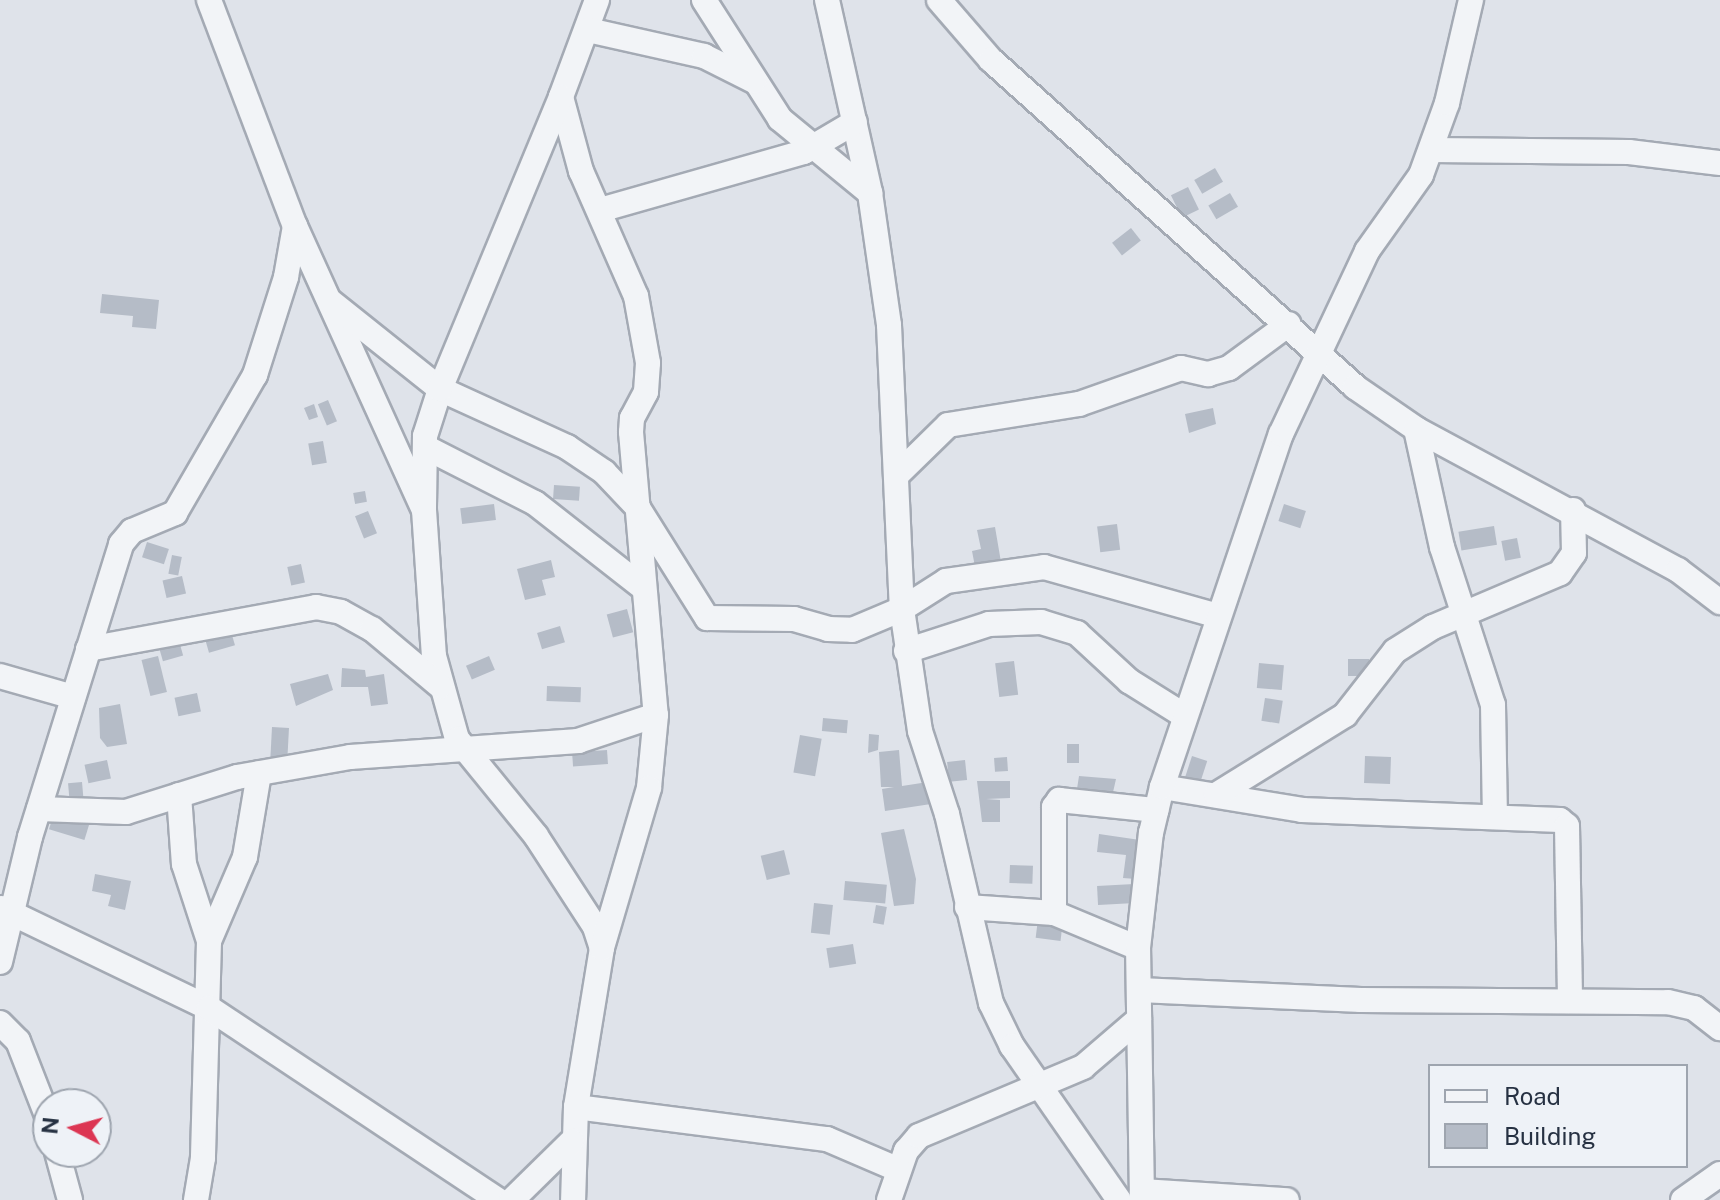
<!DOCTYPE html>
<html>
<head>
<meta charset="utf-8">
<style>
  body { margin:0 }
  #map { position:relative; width:1720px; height:1200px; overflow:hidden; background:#dfe3ea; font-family:"Public Sans",sans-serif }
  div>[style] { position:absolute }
  .building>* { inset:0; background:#b5bcc7; transform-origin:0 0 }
  .roads { filter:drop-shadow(2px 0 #a4aab4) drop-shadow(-2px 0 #a4aab4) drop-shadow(0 2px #a4aab4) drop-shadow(0 -2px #a4aab4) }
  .street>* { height:24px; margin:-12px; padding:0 12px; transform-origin:12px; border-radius:12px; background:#f2f4f7 }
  span { translate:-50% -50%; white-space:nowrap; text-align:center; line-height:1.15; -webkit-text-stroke:6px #eef2f7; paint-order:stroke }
  .legend { position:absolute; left:1428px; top:1064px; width:260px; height:104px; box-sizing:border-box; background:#eef2f7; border:2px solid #9ea5af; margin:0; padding:10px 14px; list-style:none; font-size:24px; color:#263142 }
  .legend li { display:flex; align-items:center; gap:16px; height:40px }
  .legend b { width:40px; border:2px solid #9ea5af }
  .north { position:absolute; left:32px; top:1088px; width:80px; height:80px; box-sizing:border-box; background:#eef2f7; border:2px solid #9ea5af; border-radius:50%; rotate:276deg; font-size:22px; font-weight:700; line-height:32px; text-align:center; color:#263142 }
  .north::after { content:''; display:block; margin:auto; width:28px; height:36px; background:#dc3653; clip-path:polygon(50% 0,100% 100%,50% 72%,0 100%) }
</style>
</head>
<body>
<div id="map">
  <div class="building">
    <div style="left:1215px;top:168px;width:16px;height:24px;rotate:60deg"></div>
    <div style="left:1188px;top:187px;width:25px;height:19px;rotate:64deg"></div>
    <div style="left:1230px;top:193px;width:16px;height:25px;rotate:60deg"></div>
    <div style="left:1131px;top:228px;width:16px;height:24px;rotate:52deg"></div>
    <div style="clip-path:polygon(102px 294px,159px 300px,156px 329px,132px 327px,133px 316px,100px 313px)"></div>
    <div style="left:328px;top:400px;width:23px;height:11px;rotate:67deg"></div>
    <div style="clip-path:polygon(314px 404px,318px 417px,309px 420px,304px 408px)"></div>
    <div style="clip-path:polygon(1213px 408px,1216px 424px,1189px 433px,1185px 414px)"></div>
    <div style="left:323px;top:441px;width:22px;height:15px;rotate:80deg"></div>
    <div style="left:554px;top:485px;width:26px;height:14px;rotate:4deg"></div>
    <div style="left:365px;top:491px;width:11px;height:12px;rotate:80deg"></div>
    <div style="left:494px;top:504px;width:16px;height:34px;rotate:83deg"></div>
    <div style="left:1284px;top:504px;width:23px;height:18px;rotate:18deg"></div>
    <div style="left:368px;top:511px;width:24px;height:14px;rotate:68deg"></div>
    <div style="left:1117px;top:524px;width:26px;height:20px;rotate:83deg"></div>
    <div style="left:1494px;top:526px;width:19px;height:36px;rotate:81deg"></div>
    <div style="clip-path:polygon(995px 527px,1002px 568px,976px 572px,972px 551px,981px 549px,977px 530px)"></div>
    <div style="left:1517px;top:538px;width:20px;height:16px;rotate:79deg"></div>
    <div style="left:147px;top:542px;width:23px;height:16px;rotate:18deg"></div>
    <div style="left:172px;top:555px;width:10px;height:19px;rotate:11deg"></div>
    <div style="clip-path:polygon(551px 560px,555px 577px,542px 580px,546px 595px,525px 600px,517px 569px)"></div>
    <div style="left:301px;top:564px;width:19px;height:14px;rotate:78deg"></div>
    <div style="left:182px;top:576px;width:18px;height:20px;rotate:77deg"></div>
    <div style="left:627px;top:609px;width:24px;height:21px;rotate:75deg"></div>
    <div style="left:560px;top:626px;width:17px;height:24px;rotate:73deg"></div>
    <div style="left:230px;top:628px;width:18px;height:27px;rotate:74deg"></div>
    <div style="left:179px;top:641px;width:15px;height:21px;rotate:74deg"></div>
    <div style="left:158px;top:656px;width:37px;height:17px;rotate:76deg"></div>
    <div style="left:489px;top:656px;width:15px;height:25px;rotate:67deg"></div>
    <div style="left:1348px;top:659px;width:21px;height:17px"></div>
    <div style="left:1014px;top:661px;width:34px;height:19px;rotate:83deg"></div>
    <div style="left:1259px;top:663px;width:25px;height:25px;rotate:5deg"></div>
    <div style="clip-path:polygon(342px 668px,365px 670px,366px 677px,384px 674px,388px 704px,371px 706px,368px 687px,341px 687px)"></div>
    <div style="clip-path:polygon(328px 674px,333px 690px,296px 706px,290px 684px)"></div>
    <div style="left:547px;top:686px;width:34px;height:15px;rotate:2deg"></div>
    <div style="left:197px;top:693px;width:19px;height:23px;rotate:78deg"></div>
    <div style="left:1265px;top:698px;width:18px;height:23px;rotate:9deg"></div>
    <div style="clip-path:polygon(120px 704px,127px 744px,107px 747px,100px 738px,99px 708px)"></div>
    <div style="left:823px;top:718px;width:25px;height:13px;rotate:5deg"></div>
    <div style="left:272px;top:727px;width:17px;height:36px;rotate:3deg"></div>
    <div style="clip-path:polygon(869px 734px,879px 735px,878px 750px,868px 753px)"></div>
    <div style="left:800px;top:735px;width:22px;height:38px;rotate:10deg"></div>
    <div style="left:1067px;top:744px;width:12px;height:19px"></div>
    <div style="left:607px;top:750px;width:14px;height:35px;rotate:86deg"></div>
    <div style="clip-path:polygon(899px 750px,902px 786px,928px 782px,931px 804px,885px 811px,882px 789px,894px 787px,881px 787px,879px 752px)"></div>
    <div style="left:1192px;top:756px;width:16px;height:26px;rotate:18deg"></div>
    <div style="left:1365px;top:756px;width:26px;height:27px;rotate:2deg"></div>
    <div style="left:1007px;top:757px;width:14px;height:13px;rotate:86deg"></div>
    <div style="left:107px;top:760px;width:19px;height:23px;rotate:78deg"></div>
    <div style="left:965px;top:760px;width:20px;height:18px;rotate:84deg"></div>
    <div style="clip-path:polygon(1079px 776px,1116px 779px,1111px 801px,1077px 789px)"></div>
    <div style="clip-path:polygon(977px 781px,1010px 781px,1010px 798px,986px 799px,1000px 800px,1000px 822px,982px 822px)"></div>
    <div style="left:82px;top:782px;width:22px;height:14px;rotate:85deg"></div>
    <div style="left:54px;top:813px;width:37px;height:17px;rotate:17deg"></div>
    <div style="clip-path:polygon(904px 829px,916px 879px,914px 904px,894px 906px,881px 833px)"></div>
    <div style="clip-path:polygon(1099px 834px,1140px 840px,1136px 879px,1123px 878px,1126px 855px,1097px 852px)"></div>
    <div style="left:784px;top:850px;width:25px;height:24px;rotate:76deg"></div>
    <div style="left:1010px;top:865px;width:23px;height:18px;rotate:2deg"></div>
    <div style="clip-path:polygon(95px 874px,131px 881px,125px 910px,108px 906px,111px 895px,92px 891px)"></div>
    <div style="left:845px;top:881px;width:42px;height:19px;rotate:5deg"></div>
    <div style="left:1134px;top:884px;width:19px;height:37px;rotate:87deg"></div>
    <div style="left:814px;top:903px;width:19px;height:30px;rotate:6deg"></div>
    <div style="left:876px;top:905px;width:11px;height:18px;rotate:10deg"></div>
    <div style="left:1038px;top:919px;width:25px;height:19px;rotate:7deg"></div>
    <div style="left:853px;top:944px;width:20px;height:27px;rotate:81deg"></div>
  </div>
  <div class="roads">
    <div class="street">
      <div style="left:209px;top:0;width:242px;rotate:69.2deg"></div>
      <div style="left:295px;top:226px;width:312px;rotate:65.6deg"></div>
      <div style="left:424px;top:510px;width:146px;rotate:86.1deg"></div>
      <div style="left:434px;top:656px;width:86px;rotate:74.5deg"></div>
      <div style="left:457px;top:739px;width:125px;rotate:50.8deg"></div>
      <div style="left:536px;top:836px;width:108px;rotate:57deg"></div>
      <div style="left:595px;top:927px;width:22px;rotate:72deg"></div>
      <div style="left:602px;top:948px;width:161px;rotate:99.3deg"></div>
      <div style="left:576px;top:1107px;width:93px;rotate:91.8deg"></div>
      <div style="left:597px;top:0;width:103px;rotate:110.4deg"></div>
      <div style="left:561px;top:97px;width:77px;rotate:74.9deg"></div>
      <div style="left:581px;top:171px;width:137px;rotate:66.3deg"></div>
      <div style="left:636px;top:296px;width:68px;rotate:79.8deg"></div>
      <div style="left:648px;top:363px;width:29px;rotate:94deg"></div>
      <div style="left:646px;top:392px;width:30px;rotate:118deg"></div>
      <div style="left:632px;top:418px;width:14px;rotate:94deg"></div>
      <div style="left:631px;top:432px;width:284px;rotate:85deg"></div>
      <div style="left:656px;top:715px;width:73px;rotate:95.5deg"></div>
      <div style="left:649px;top:788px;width:167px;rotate:106.4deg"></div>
      <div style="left:704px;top:0;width:141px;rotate:57.4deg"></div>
      <div style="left:780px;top:119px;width:117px;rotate:39.4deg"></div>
      <div style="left:827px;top:0;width:198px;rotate:77.4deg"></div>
      <div style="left:870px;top:193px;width:133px;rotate:81.8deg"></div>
      <div style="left:889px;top:325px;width:284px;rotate:87.4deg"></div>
      <div style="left:902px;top:609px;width:123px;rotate:81.6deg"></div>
      <div style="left:920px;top:731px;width:87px;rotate:72deg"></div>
      <div style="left:947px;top:814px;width:194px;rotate:76.9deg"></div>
      <div style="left:991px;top:1003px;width:48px;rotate:64deg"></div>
      <div style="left:1012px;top:1046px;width:188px;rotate:55.2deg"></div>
      <div style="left:939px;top:0;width:79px;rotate:49.1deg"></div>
      <div style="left:991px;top:60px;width:489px;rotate:41.9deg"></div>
      <div style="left:1355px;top:387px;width:74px;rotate:34.5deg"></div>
      <div style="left:1416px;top:429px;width:298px;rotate:28.3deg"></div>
      <div style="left:1678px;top:570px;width:53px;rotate:37.3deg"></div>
      <div style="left:588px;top:30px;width:119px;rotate:12.6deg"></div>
      <div style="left:704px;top:56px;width:56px;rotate:26.6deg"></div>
      <div style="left:1432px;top:150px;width:197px;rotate:0.6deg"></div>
      <div style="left:1629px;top:152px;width:92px;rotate:6.9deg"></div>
      <div style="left:600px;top:210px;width:212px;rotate:-15.9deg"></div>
      <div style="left:804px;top:152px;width:59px;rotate:-30.5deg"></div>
      <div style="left:331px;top:302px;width:139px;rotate:38.6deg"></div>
      <div style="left:440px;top:389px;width:140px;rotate:24.5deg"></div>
      <div style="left:567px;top:447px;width:45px;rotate:34deg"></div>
      <div style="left:604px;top:472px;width:50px;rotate:46.6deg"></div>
      <div style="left:638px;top:508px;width:130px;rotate:57.9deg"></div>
      <div style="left:707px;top:618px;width:87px;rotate:0.7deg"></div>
      <div style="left:794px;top:619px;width:35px;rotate:16deg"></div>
      <div style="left:828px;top:629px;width:24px;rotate:2deg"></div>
      <div style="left:852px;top:630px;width:54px;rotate:-22.8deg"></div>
      <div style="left:902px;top:609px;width:52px;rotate:-32.5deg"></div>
      <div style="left:946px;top:581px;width:99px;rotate:-8.1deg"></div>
      <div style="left:1044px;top:567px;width:181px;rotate:15.7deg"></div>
      <div style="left:1416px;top:429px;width:121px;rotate:77.6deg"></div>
      <div style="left:1442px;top:547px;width:166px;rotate:72.1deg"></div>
      <div style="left:1493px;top:705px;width:112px;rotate:89deg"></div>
      <div style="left:425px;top:447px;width:123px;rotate:27deg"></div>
      <div style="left:535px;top:503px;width:136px;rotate:38.1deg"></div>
      <div style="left:897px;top:475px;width:71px;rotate:-44.4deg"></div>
      <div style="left:948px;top:425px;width:133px;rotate:-9.1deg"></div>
      <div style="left:1079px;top:404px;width:108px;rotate:-19.4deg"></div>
      <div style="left:1181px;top:368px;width:28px;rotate:13deg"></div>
      <div style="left:1208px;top:374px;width:22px;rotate:-16deg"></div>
      <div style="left:1229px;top:368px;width:74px;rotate:-36.3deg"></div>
      <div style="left:424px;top:507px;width:71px;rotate:-89.2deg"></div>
      <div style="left:425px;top:436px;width:49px;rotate:-72.3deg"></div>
      <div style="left:440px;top:389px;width:316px;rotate:-67.5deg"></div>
      <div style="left:88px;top:649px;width:232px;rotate:-10.4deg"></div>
      <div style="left:316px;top:607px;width:25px;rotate:11deg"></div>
      <div style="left:341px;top:612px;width:35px;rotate:29deg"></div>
      <div style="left:372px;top:629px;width:89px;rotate:40deg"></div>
      <div style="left:906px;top:651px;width:87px;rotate:-18deg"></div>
      <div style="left:989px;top:624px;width:52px;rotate:-2.2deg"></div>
      <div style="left:1041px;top:622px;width:38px;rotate:17deg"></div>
      <div style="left:1077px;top:633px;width:71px;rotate:42.7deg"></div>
      <div style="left:1129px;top:681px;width:66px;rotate:32deg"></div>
      <div style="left:0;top:676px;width:76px;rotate:16deg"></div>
      <div style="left:1162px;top:787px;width:142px;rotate:9.3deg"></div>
      <div style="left:1302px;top:810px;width:258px;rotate:2.2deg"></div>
      <div style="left:1560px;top:820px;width:9px;rotate:41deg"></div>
      <div style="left:1567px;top:826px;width:175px;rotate:89deg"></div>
      <div style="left:179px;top:795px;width:69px;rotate:85.9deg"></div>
      <div style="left:184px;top:864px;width:81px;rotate:72deg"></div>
      <div style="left:209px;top:941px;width:217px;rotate:91.6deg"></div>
      <div style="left:203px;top:1158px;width:43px;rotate:99.5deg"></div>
      <div style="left:1216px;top:795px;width:152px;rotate:-31.8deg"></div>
      <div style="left:1345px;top:715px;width:81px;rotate:-52deg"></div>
      <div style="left:1395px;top:651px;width:45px;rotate:-32.3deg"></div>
      <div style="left:1433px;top:627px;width:138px;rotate:-23deg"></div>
      <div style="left:1560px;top:573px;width:24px;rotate:-55deg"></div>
      <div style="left:1574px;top:553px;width:43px;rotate:-91.3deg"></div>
      <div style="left:39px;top:809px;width:87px;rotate:2deg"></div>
      <div style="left:126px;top:812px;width:116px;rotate:-17.5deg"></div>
      <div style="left:237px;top:777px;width:115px;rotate:-10deg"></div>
      <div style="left:350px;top:757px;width:229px;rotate:-4deg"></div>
      <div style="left:578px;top:741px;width:82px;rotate:-18.4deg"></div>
      <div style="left:967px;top:907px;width:87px;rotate:3.9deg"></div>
      <div style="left:1054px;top:913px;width:91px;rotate:22.6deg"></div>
      <div style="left:1px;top:908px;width:231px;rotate:25.7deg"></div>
      <div style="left:209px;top:1008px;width:347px;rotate:33.6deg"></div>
      <div style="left:1054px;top:913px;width:106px;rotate:-90deg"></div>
      <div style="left:1054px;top:807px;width:9px;rotate:-54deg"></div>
      <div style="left:1059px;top:800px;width:98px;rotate:5.9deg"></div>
      <div style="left:209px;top:941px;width:91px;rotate:-66.8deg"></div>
      <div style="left:245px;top:857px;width:85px;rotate:-80.5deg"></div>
      <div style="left:0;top:962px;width:129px;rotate:-76.5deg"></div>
      <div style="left:30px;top:837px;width:307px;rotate:-72.7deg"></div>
      <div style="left:121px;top:544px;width:17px;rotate:-50deg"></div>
      <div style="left:132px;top:531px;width:47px;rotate:-22.7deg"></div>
      <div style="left:175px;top:513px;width:160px;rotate:-59.9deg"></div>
      <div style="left:255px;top:375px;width:103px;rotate:-72.4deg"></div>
      <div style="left:286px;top:277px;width:52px;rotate:-80deg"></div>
      <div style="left:1139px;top:990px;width:222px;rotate:2.6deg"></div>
      <div style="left:1361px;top:1000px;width:307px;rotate:0.4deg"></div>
      <div style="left:1668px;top:1002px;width:27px;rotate:13deg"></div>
      <div style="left:1694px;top:1008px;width:33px;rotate:38deg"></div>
      <div style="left:0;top:1023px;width:25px;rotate:45deg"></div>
      <div style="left:18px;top:1041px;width:83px;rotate:68.7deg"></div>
      <div style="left:576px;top:1107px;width:253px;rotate:7.3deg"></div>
      <div style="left:827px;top:1139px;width:78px;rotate:23.3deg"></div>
      <div style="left:57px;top:1152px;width:50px;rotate:74.8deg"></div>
      <div style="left:1142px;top:1191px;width:145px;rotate:3.6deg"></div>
      <div style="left:512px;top:1200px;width:84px;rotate:-44.5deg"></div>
      <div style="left:889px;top:1200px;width:52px;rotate:-70.9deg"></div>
      <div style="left:906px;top:1151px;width:20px;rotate:-49deg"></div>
      <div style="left:919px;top:1136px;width:178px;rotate:-22.8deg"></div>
      <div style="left:1083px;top:1067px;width:74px;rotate:-40.6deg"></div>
      <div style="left:1142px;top:1200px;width:252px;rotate:-90.9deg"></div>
      <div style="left:1138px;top:948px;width:116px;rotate:-83.6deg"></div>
      <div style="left:1151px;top:833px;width:47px;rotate:-76.6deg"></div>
      <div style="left:1162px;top:787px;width:373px;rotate:-71.4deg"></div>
      <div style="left:1281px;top:434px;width:202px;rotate:-64.8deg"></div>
      <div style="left:1367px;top:251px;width:93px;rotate:-54.6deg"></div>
      <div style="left:1421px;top:175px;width:77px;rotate:-70.1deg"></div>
      <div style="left:1447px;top:103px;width:106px;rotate:-76.9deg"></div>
      <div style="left:1683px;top:1200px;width:45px;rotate:-35.1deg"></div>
    </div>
  </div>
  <ul class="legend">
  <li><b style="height:10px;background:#f2f4f7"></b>Road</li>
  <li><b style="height:22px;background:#b5bcc7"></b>Building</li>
  </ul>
  <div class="north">N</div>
</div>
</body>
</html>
